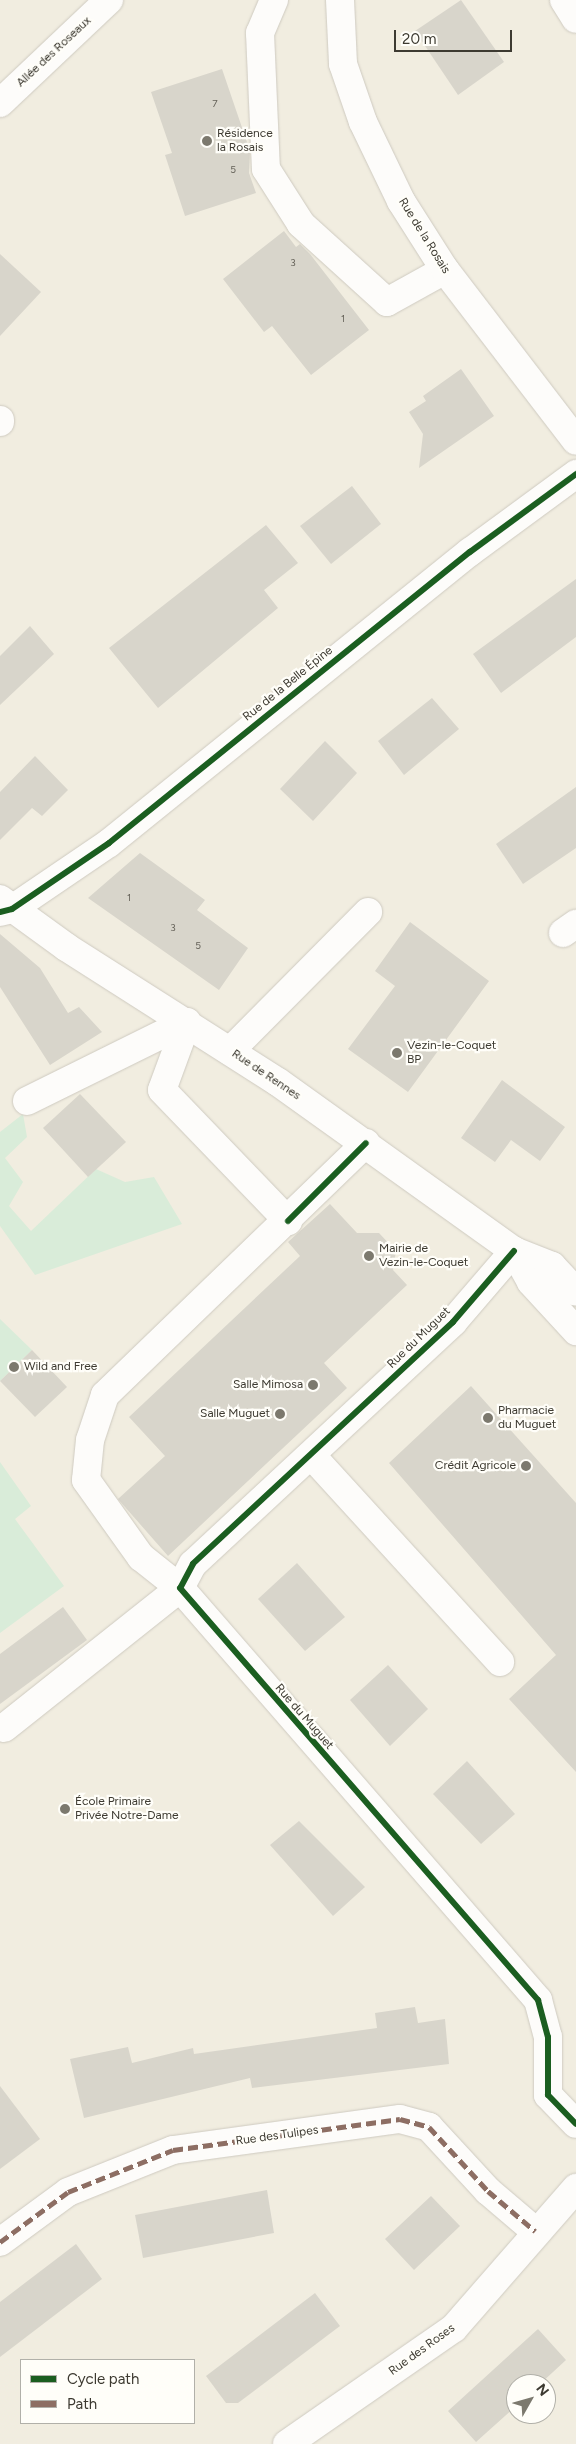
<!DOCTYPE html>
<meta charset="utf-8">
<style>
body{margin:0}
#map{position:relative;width:576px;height:2444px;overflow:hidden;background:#f1ede0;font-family:Figtree,sans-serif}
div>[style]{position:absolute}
.green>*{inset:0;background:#d9ecd9}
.building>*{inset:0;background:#d8d5cb}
.roads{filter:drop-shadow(0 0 1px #cecac0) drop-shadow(0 0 1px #cecac0)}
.minor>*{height:28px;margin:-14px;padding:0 14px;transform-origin:14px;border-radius:14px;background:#fdfcfa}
.major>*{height:28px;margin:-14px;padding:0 14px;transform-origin:14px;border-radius:14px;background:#fdfcfa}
.quiet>*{height:5px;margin-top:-2.5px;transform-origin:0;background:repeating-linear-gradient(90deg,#8d6e63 0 10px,transparent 0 15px)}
.cycleway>*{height:6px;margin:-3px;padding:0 3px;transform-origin:3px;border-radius:3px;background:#1b5e20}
.dots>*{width:14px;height:14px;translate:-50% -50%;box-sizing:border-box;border:2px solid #fffef9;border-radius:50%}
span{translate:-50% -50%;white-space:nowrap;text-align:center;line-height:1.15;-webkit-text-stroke:4.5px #fffef9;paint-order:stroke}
.number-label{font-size:10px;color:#656259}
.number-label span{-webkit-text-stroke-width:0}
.street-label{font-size:12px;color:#3d3a31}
.poi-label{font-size:12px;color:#3d3a31}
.left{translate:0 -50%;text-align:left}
.right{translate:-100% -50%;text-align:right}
.legend{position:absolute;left:20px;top:2359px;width:175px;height:65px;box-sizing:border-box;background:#fffef9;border:1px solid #b1b0a9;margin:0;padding:6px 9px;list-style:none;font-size:15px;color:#3d3a31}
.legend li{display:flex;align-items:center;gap:10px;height:25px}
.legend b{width:25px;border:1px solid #b1b0a9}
.north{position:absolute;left:506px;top:2374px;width:50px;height:50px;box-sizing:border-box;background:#fffef9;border:1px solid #b1b0a9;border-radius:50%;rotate:52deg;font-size:14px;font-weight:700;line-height:20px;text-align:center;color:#3d3a31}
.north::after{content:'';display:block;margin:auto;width:18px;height:22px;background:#7c796e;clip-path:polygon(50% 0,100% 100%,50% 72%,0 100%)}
.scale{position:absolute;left:394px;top:30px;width:118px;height:22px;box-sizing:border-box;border:2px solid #3d3a31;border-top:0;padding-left:6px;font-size:15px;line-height:18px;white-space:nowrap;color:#3d3a31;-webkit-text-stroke:4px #fffef9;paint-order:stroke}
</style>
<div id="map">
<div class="green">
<div style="clip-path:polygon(23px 1114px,27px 1137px,5px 1158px,23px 1182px,9px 1206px,31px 1231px,96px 1169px,125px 1182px,154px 1177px,182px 1224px,35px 1275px,0 1226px,0 1132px)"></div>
<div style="clip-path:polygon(0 1319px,32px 1350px,0 1381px)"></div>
<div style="clip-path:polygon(0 1462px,31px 1506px,15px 1519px,64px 1586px,0 1633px)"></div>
</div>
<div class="building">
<div style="clip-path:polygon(461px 0,504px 62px,458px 95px,415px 31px)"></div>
<div style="clip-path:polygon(222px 69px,250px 151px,249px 173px,256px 193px,185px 216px,165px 155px,172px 153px,151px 92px)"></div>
<div style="clip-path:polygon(284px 231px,296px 247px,300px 244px,310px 254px,369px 330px,311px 375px,272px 326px,264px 332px,223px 279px)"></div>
<div style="clip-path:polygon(0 254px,41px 292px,0 336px)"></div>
<div style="clip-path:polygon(461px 369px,494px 416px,419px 468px,423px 434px,409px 412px,426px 401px,423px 396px)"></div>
<div style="clip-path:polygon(352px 486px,381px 524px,331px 564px,300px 526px)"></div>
<div style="clip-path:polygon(266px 525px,298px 563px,264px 590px,278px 608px,158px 708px,109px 648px)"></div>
<div style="clip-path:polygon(576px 579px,576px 637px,501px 693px,473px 654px)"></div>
<div style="clip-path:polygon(30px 626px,54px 654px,0 705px,0 656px)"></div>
<div style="clip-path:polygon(432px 698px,459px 729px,404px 775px,378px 741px)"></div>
<div style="clip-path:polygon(325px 741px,357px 773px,313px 821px,280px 789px)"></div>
<div style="clip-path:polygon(35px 756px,68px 790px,42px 816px,32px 808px,0 840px,0 792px)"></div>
<div style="clip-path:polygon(576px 787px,576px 848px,523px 884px,496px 844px)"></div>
<div style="clip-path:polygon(140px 853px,205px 900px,197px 910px,248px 948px,219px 990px,88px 898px)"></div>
<div style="clip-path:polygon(410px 922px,489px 981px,408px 1092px,348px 1049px,395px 986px,375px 971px)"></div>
<div style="clip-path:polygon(0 934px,40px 968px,68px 1013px,79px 1007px,102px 1032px,50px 1065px,0 987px)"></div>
<div style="clip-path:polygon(502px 1080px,565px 1127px,540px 1161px,511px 1140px,495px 1162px,461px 1138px)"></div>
<div style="clip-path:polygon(80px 1094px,126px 1142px,88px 1177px,43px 1128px)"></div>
<div style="clip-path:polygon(330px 1204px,357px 1233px,379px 1233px,396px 1251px,393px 1270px,407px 1285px,324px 1363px,347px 1388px,168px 1556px,118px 1499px,165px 1456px,129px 1417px,300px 1256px,288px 1242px)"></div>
<div style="clip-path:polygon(32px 1350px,67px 1387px,35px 1417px,0 1381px)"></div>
<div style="clip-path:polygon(471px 1386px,576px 1503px,576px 1772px,509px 1699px,556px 1655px,389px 1463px)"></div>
<div style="clip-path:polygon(297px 1563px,345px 1617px,305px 1651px,258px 1599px)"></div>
<div style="clip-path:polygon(63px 1607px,87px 1640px,0 1704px,0 1654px)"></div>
<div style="clip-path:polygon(388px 1665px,428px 1709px,390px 1746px,350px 1700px)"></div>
<div style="clip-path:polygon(467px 1761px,515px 1814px,481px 1844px,433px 1794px)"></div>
<div style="clip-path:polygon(299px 1821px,365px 1887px,333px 1916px,270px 1845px)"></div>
<div style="clip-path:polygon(415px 2007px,418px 2023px,445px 2019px,449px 2064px,252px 2088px,250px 2078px,84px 2118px,70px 2059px,128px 2047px,132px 2063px,193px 2048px,194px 2054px,377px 2028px,375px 2013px)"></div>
<div style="clip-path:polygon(0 2086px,40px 2139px,0 2169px)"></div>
<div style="clip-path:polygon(267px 2190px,274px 2233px,143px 2258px,135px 2215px)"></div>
<div style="clip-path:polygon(431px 2196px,460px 2226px,414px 2270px,385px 2239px)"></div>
<div style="clip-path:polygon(76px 2244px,102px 2279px,0 2357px,0 2302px)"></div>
<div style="clip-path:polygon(315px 2293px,340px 2326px,238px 2403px,226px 2403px,206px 2376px)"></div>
<div style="clip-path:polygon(538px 2329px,566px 2360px,540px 2384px,516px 2384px,516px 2406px,476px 2442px,448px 2411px)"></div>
</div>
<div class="roads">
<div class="minor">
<div style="left:274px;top:0;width:36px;rotate:113deg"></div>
<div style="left:260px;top:33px;width:136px;rotate:87.5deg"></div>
<div style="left:266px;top:169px;width:65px;rotate:57.5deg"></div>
<div style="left:301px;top:224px;width:116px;rotate:42.2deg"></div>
<div style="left:387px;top:302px;width:66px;rotate:-28.9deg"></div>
<div style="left:340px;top:0;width:64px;rotate:87.3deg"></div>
<div style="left:343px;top:64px;width:61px;rotate:71deg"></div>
<div style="left:363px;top:122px;width:88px;rotate:64.3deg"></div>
<div style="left:401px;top:201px;width:82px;rotate:57.5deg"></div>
<div style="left:445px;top:270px;width:215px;rotate:52.5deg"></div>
<div style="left:564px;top:0;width:22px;rotate:58deg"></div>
<div style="left:0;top:103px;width:150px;rotate:-43.4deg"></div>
<div style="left:0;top:420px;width:2px;rotate:90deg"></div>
<div style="left:0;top:912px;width:12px;rotate:-14deg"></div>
<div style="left:12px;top:909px;width:117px;rotate:-34.2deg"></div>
<div style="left:109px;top:843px;width:464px;rotate:-38.9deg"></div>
<div style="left:470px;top:552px;width:132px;rotate:-36.3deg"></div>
<div style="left:563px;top:933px;width:16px;rotate:-35deg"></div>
<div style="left:187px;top:1022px;width:72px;rotate:110.2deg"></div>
<div style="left:162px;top:1090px;width:182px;rotate:46.1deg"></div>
<div style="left:230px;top:1051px;width:196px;rotate:-45.2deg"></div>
<div style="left:27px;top:1101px;width:178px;rotate:-26.3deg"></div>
<div style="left:366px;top:1143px;width:363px;rotate:136deg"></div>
<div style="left:105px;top:1395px;width:47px;rotate:108.4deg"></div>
<div style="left:90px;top:1440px;width:40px;rotate:95.7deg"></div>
<div style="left:86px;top:1480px;width:95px;rotate:54.5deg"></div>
<div style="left:141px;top:1557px;width:50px;rotate:38.5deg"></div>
<div style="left:180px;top:1588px;width:546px;rotate:49.01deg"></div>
<div style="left:538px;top:2000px;width:38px;rotate:75deg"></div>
<div style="left:548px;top:2037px;width:58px;rotate:90deg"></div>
<div style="left:548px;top:2095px;width:40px;rotate:46deg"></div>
<div style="left:312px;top:1456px;width:279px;rotate:47.6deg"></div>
<div style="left:4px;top:1728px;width:225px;rotate:-38.5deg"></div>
<div style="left:180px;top:1588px;width:27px;rotate:-62deg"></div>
<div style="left:193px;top:1564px;width:355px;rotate:-42.9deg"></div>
<div style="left:453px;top:1322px;width:94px;rotate:-49.3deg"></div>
<div style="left:0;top:2242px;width:84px;rotate:-36.3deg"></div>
<div style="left:68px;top:2192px;width:113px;rotate:-21.8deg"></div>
<div style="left:173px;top:2150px;width:229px;rotate:-7.8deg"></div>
<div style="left:400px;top:2119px;width:30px;rotate:15deg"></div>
<div style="left:429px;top:2127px;width:87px;rotate:47.3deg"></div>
<div style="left:488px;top:2191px;width:62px;rotate:40.4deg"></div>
<div style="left:287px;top:2444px;width:203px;rotate:-34.8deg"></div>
<div style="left:454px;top:2328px;width:186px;rotate:-48.9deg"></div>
</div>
<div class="major">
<div style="left:0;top:899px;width:82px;rotate:36deg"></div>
<div style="left:66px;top:947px;width:251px;rotate:32.5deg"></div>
<div style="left:278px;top:1082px;width:290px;rotate:35.6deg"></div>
<div style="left:514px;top:1251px;width:41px;rotate:21.5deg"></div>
<div style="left:552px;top:1266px;width:35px;rotate:47deg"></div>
<div style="left:514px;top:1251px;width:35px;rotate:61deg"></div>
<div style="left:531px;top:1282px;width:67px;rotate:47.4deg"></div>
</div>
</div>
<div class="quiet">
<div style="left:0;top:2242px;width:84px;rotate:-36.3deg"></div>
<div style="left:68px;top:2192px;width:113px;rotate:-21.8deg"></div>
<div style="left:173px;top:2150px;width:229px;rotate:-7.8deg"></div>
<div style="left:400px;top:2119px;width:30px;rotate:15deg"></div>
<div style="left:429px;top:2127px;width:87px;rotate:47.3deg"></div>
<div style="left:488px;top:2191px;width:62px;rotate:40.4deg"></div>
</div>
<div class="cycleway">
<div style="left:0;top:912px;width:12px;rotate:-14deg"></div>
<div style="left:12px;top:909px;width:117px;rotate:-34.2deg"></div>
<div style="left:109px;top:843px;width:464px;rotate:-38.9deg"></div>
<div style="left:470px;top:552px;width:132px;rotate:-36.3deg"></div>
<div style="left:288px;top:1221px;width:110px;rotate:-45deg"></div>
<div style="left:514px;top:1251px;width:94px;rotate:130.7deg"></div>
<div style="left:453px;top:1322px;width:355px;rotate:137.1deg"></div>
<div style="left:193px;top:1564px;width:27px;rotate:118deg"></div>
<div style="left:180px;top:1588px;width:546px;rotate:49.01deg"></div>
<div style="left:538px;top:2000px;width:38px;rotate:75deg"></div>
<div style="left:548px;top:2037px;width:58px;rotate:90deg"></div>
<div style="left:548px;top:2095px;width:40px;rotate:46deg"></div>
</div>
<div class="dots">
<div style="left:207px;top:141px;background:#7c796e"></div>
<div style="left:397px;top:1053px;background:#7c796e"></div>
<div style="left:369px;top:1256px;background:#7c796e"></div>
<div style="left:14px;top:1367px;background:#7c796e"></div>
<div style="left:313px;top:1385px;background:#7c796e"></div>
<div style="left:280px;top:1414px;background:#7c796e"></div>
<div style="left:488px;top:1418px;background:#7c796e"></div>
<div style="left:526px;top:1466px;background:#7c796e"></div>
<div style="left:65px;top:1809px;background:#7c796e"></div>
</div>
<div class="number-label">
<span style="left:215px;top:104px">7</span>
<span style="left:233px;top:170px">5</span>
<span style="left:293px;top:263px">3</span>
<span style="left:343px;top:319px">1</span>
<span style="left:129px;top:898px">1</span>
<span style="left:173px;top:928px">3</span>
<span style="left:198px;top:946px">5</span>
</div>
<div class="street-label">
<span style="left:54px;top:52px;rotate:-43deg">Allée des Roseaux</span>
<span style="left:424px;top:236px;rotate:58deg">Rue de la Rosais</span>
<span style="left:288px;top:684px;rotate:-39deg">Rue de la Belle Épine</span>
<span style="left:266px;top:1075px;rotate:34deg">Rue de Rennes</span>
<span style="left:419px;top:1338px;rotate:-44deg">Rue du Muguet</span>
<span style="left:304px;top:1717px;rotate:49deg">Rue du Muguet</span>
<span style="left:277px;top:2136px;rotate:-8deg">Rue des Tulipes</span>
<span style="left:422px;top:2350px;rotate:-36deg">Rue des Roses</span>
</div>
<div class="poi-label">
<span class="left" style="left:217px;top:141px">Résidence<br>la Rosais</span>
<span class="left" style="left:407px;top:1053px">Vezin-le-Coquet<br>BP</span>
<span class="left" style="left:379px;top:1256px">Mairie de<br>Vezin-le-Coquet</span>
<span class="left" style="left:24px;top:1367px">Wild and Free</span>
<span class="right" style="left:303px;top:1385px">Salle Mimosa</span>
<span class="left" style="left:498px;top:1418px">Pharmacie<br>du Muguet</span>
<span class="right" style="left:270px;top:1414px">Salle Muguet</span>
<span class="right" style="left:516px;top:1466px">Crédit Agricole</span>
<span class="left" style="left:75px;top:1809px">École Primaire<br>Privée Notre-Dame</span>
</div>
<ul class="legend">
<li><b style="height:6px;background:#1b5e20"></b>Cycle path</li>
<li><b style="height:6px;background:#8d6e63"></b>Path</li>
</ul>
<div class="north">N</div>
<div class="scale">20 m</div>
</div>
